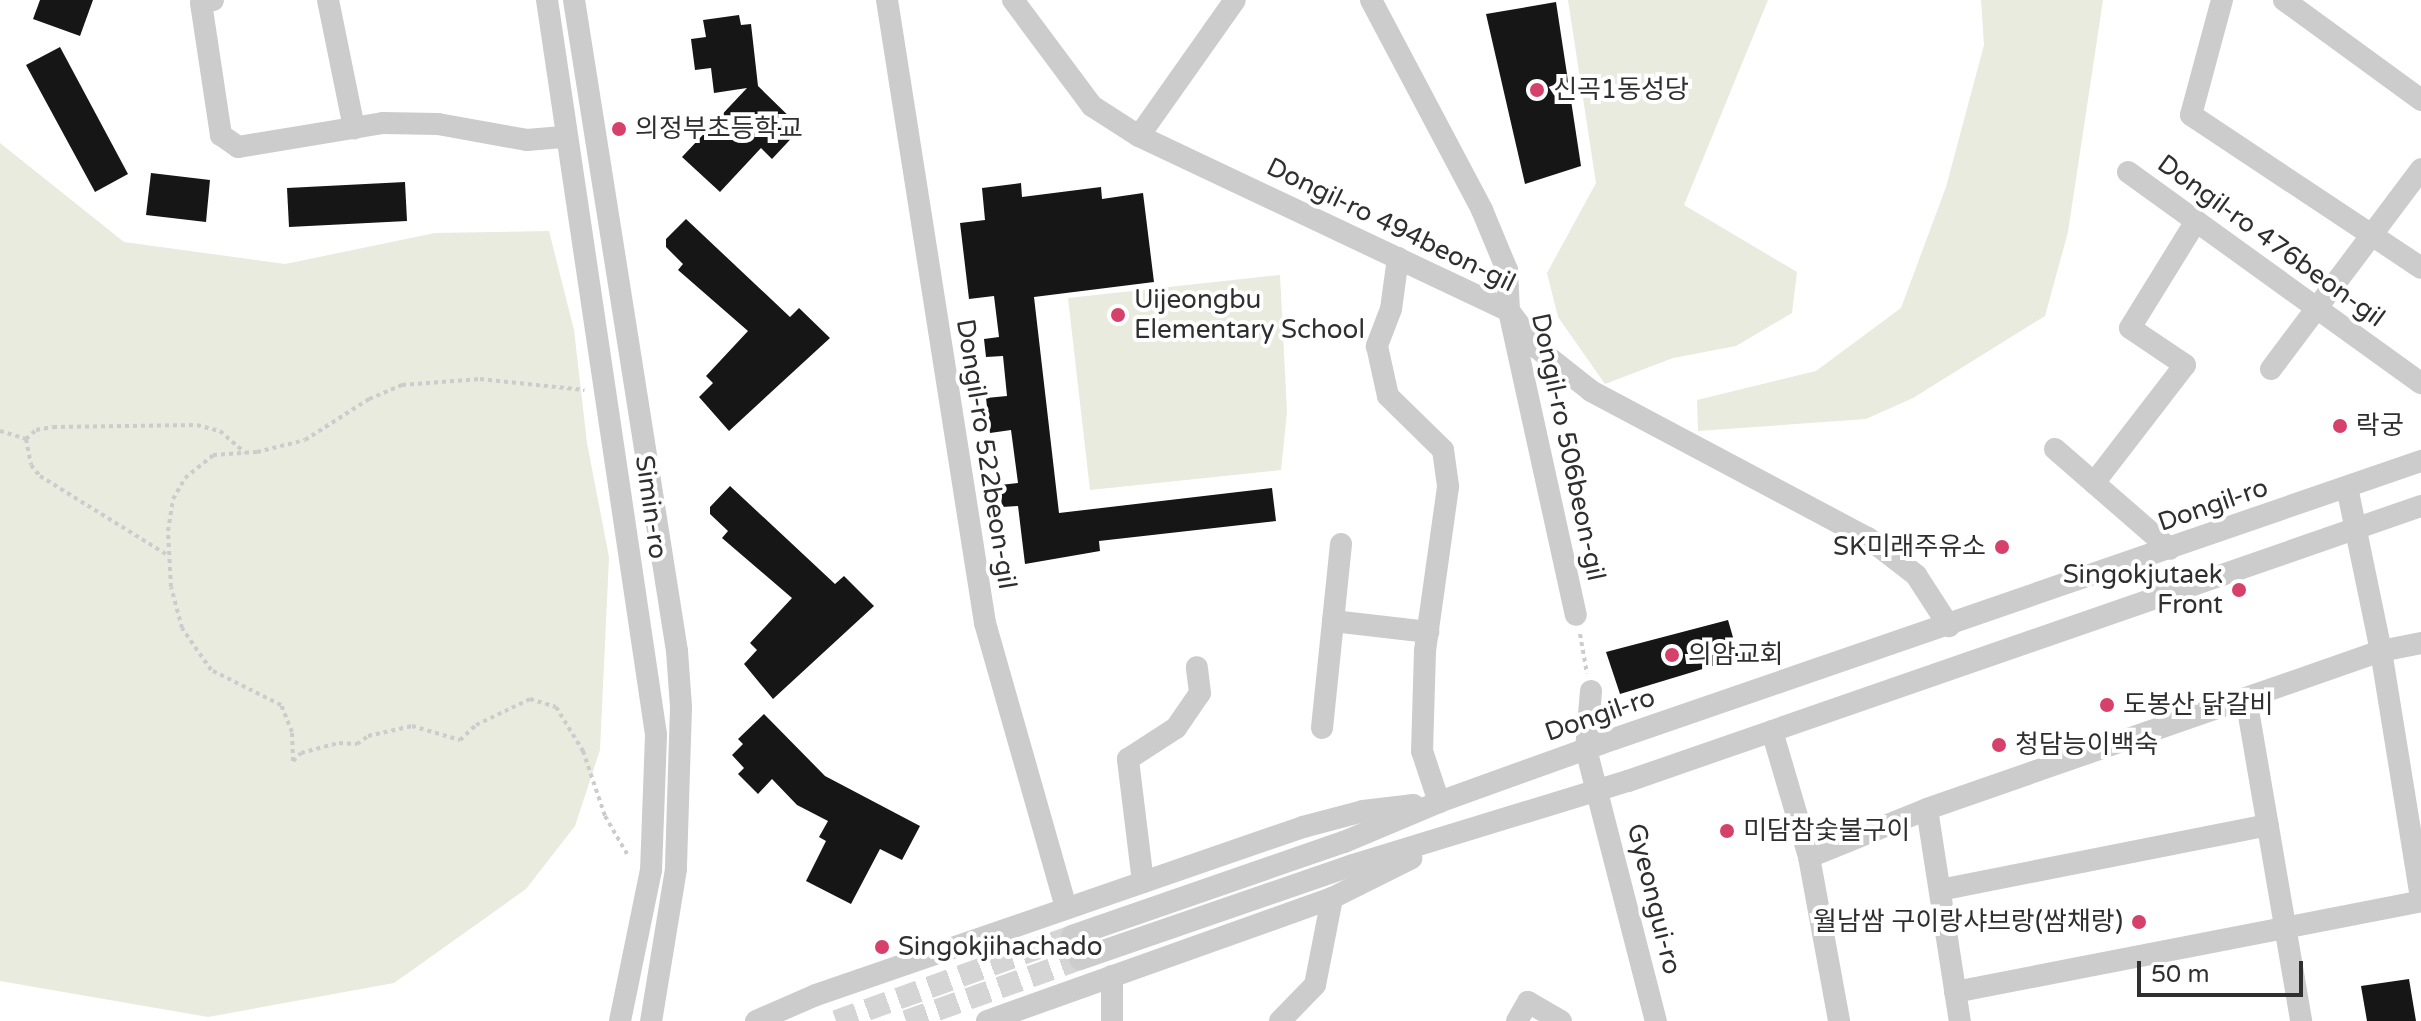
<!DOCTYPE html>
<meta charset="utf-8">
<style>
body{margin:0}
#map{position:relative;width:2421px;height:1021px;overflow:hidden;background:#fff;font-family:"Varela Round","Noto Sans KR",sans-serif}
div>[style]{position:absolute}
.green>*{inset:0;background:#e8ebde}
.building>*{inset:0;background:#161616}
.minor-tunnel>*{height:22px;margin-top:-11px;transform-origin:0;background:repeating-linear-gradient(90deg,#d5d5d5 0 22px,transparent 0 33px)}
.path>*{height:4px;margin-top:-2px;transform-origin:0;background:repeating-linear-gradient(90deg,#ccc 0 4px,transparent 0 8px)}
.minor>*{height:22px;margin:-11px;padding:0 11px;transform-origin:11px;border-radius:11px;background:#ccc}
.dots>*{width:22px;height:22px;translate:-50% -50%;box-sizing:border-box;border:4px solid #fff;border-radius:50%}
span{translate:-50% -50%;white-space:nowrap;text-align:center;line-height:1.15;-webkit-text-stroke:8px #fff;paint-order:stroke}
.poi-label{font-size:26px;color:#2f2f2f}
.left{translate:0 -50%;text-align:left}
.right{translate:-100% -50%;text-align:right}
.street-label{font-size:26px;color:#2f2f2f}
.scale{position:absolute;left:2137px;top:961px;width:166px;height:36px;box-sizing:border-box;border:4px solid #2f2f2f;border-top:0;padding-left:10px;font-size:24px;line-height:28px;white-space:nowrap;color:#2f2f2f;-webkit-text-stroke:6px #fff;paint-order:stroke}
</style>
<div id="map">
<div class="green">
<div style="clip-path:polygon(1568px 0,1768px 0,1684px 205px,1797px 272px,1792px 313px,1736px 346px,1673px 358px,1605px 384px,1558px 317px,1547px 273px,1596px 183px)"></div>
<div style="clip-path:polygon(1981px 0,2103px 0,2068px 232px,2045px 316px,1913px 398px,1866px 419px,1698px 431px,1697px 400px,1816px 371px,1901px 308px,1946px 187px,1984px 45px)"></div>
<div style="clip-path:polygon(0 143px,124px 242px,285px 264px,435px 233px,549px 231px,574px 330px,587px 443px,609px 557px,600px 750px,575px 826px,526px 889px,394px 983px,208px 1017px,0 981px)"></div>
<div style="clip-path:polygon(1280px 275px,1287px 412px,1281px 470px,1090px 490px,1068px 298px)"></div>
</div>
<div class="building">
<div style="clip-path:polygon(40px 0,93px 0,80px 36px,33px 19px)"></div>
<div style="clip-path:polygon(1556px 2px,1581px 166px,1525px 184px,1486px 14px)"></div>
<div style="clip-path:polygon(739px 15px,741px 25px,751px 24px,758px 86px,801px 128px,772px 159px,761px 148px,720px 192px,682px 157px,747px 88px,714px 93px,711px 68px,695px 70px,691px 39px,706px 37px,703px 20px)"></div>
<div style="clip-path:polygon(60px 47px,128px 174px,95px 192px,26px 65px)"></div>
<div style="clip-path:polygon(151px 173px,210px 180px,206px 222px,146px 215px)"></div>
<div style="clip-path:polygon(405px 182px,407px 221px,289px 227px,287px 188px)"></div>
<div style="clip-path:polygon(1021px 183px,1022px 197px,1101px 187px,1102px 199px,1143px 193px,1154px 282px,1034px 297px,1059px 513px,1272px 488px,1276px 521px,1099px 541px,1100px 551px,1025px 564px,1018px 506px,1002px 507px,1000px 485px,1018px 483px,1011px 430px,990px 433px,986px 398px,1007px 396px,1003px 356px,986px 357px,984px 339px,999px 337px,994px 296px,969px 299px,960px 223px,985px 220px,982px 188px)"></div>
<div style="clip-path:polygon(686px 219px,790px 317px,799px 308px,830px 338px,729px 431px,699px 397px,713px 383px,706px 376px,748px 331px,678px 270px,683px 264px,666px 247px,666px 239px)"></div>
<div style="clip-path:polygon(730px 486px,835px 584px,844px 576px,874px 606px,773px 699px,744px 664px,757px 650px,750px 643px,792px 598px,722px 538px,728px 531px,710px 514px,710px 507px)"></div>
<div style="clip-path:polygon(1728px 620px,1739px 658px,1620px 694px,1606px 652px)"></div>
<div style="clip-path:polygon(764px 714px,825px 776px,920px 826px,902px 860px,880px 849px,851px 904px,806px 881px,826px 841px,819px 837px,828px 821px,797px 805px,772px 779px,758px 794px,738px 774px,744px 768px,732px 755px,743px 744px,738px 739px)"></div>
<div style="clip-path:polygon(2409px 979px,2416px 1021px,2367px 1021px,2361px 986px)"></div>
</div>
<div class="minor-tunnel">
<div style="left:836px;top:1021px;width:251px;rotate:-19.8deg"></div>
<div style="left:906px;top:1021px;width:185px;rotate:-19.6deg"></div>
</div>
<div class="path">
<div style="left:0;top:431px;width:27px;rotate:17deg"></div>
<div style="left:26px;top:439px;width:13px;rotate:-42deg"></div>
<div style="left:36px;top:430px;width:17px;rotate:-10deg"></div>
<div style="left:53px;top:427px;width:144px;rotate:-0.8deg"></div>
<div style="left:197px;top:425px;width:24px;rotate:15deg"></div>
<div style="left:220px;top:431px;width:33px;rotate:41deg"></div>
<div style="left:26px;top:439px;width:26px;rotate:79deg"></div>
<div style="left:31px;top:465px;width:14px;rotate:51deg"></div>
<div style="left:40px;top:476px;width:152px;rotate:31.8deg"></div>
<div style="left:1580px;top:634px;width:40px;rotate:80deg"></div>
<div style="left:293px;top:761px;width:29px;rotate:-92deg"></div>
<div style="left:292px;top:732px;width:29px;rotate:-112deg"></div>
<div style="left:281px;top:705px;width:78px;rotate:-153.4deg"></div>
<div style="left:211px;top:670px;width:51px;rotate:-124.6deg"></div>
<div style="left:182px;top:628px;width:42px;rotate:-105deg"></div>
<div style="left:171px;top:587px;width:56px;rotate:-93.1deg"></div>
<div style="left:168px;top:531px;width:32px;rotate:-81deg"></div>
<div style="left:173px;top:499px;width:24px;rotate:-60deg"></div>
<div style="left:185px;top:478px;width:36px;rotate:-39deg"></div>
<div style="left:213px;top:455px;width:44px;rotate:-3.9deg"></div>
<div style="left:257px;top:452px;width:49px;rotate:-14deg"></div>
<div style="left:305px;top:440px;width:76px;rotate:-32.6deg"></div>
<div style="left:369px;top:399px;width:36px;rotate:-23deg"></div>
<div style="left:402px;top:385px;width:78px;rotate:-4.4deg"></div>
<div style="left:480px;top:379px;width:105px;rotate:6deg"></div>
<div style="left:293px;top:761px;width:11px;rotate:-45deg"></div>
<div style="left:301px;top:753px;width:39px;rotate:-15deg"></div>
<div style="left:339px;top:743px;width:18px;rotate:3deg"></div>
<div style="left:357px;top:744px;width:14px;rotate:-36deg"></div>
<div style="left:368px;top:736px;width:45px;rotate:-12.8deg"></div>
<div style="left:412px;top:726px;width:50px;rotate:16.3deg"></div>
<div style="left:460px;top:740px;width:22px;rotate:-43deg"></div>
<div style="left:476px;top:725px;width:60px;rotate:-25.7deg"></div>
<div style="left:530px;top:699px;width:27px;rotate:17deg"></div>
<div style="left:556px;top:707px;width:52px;rotate:58.5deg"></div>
<div style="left:583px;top:751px;width:69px;rotate:71.3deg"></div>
<div style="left:605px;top:816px;width:44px;rotate:59.9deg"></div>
</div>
<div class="minor">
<div style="left:213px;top:0;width:12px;rotate:166deg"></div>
<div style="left:201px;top:3px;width:134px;rotate:81.4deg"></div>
<div style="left:221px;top:135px;width:21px;rotate:35deg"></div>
<div style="left:238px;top:147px;width:147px;rotate:-9.4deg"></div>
<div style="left:383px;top:123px;width:55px;rotate:1deg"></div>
<div style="left:438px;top:124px;width:90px;rotate:10.2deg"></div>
<div style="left:527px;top:140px;width:38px;rotate:-5deg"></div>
<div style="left:328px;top:0;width:131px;rotate:78.5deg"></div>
<div style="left:547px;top:0;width:743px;rotate:81.56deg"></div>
<div style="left:656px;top:735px;width:135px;rotate:92.1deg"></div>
<div style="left:651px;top:870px;width:154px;rotate:101.6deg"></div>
<div style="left:574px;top:0;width:659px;rotate:81.01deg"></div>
<div style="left:677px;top:651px;width:56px;rotate:85.9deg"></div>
<div style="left:681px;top:707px;width:162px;rotate:91.8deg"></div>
<div style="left:676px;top:869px;width:154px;rotate:99.3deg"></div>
<div style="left:887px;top:0;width:631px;rotate:81.06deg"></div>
<div style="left:985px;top:623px;width:296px;rotate:74.1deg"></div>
<div style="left:1013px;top:0;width:132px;rotate:53.3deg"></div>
<div style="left:1092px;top:106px;width:56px;rotate:32.6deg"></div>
<div style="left:1139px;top:136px;width:409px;rotate:25.3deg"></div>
<div style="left:1509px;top:311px;width:46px;rotate:52.9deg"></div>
<div style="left:1537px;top:348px;width:69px;rotate:38.5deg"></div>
<div style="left:1591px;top:391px;width:314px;rotate:28deg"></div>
<div style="left:1868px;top:538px;width:61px;rotate:37.6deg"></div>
<div style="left:1916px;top:575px;width:61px;rotate:57.1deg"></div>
<div style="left:1371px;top:0;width:238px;rotate:62.1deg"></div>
<div style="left:1482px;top:210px;width:65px;rotate:67.4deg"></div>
<div style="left:1507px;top:270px;width:41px;rotate:87.2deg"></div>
<div style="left:1509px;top:311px;width:311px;rotate:77.6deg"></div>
<div style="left:2222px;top:0;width:119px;rotate:105.1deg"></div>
<div style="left:2191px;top:115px;width:276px;rotate:33.6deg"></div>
<div style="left:2284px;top:0;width:170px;rotate:36.1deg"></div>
<div style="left:1139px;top:136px;width:166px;rotate:-54.8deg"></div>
<div style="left:2128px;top:172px;width:361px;rotate:35.8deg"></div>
<div style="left:1398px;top:258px;width:51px;rotate:97.8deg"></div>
<div style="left:1391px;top:309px;width:40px;rotate:111deg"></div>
<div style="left:1377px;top:346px;width:51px;rotate:77.6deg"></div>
<div style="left:1388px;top:396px;width:77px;rotate:44.5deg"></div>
<div style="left:1443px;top:450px;width:37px;rotate:82deg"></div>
<div style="left:1448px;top:487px;width:166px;rotate:98deg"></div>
<div style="left:1425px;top:651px;width:100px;rotate:91.7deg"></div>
<div style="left:1422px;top:751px;width:54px;rotate:71.6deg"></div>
<div style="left:2271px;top:369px;width:250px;rotate:-53.1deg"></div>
<div style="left:2055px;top:449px;width:152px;rotate:41deg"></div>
<div style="left:2094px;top:483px;width:149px;rotate:-52.4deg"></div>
<div style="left:2185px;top:365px;width:66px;rotate:-146.1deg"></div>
<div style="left:2130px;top:328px;width:126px;rotate:-58.3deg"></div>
<div style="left:2347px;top:487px;width:167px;rotate:78.3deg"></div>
<div style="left:2381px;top:651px;width:250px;rotate:80.8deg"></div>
<div style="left:1333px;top:621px;width:96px;rotate:6.6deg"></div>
<div style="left:1591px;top:691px;width:58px;rotate:94.9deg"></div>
<div style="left:1586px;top:749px;width:281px;rotate:75.6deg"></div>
<div style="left:2246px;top:698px;width:328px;rotate:80.3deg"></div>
<div style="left:1322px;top:728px;width:185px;rotate:-84.1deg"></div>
<div style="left:1772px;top:731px;width:131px;rotate:73.6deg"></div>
<div style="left:1809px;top:857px;width:167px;rotate:79.6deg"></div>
<div style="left:1927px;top:809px;width:215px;rotate:81.2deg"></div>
<div style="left:1809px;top:857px;width:127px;rotate:-22.1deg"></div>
<div style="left:1927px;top:809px;width:338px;rotate:-19.2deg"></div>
<div style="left:2246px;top:698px;width:143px;rotate:-19.2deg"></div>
<div style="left:2381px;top:651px;width:41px;rotate:-11.3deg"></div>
<div style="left:1143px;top:882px;width:124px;rotate:-97deg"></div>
<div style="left:1128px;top:759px;width:57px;rotate:-32.9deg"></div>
<div style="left:1176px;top:728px;width:42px;rotate:-55.6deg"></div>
<div style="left:1200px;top:693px;width:26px;rotate:-97deg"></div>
<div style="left:1940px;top:890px;width:334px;rotate:-11.2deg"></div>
<div style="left:1072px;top:936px;width:288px;rotate:-19.1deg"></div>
<div style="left:1344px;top:842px;width:103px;rotate:-22.8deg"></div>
<div style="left:1439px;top:802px;width:186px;rotate:-19.8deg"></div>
<div style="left:1614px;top:739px;width:854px;rotate:-19.01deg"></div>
<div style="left:1080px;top:959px;width:289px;rotate:-19deg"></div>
<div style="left:1353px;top:865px;width:288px;rotate:-17deg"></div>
<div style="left:1628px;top:781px;width:839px;rotate:-19.13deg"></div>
<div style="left:1955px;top:992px;width:475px;rotate:-11deg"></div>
<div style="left:756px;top:1021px;width:65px;rotate:-23.4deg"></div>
<div style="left:816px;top:995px;width:515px;rotate:-19.03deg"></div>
<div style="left:1303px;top:827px;width:62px;rotate:-14.9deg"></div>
<div style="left:1363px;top:811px;width:51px;rotate:-6.7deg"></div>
<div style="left:987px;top:1021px;width:366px;rotate:-19.6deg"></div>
<div style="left:1332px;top:898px;width:89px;rotate:-26.6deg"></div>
<div style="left:1112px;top:1021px;width:45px;rotate:-90deg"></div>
<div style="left:1280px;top:1021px;width:50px;rotate:-45.8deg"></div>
<div style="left:1315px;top:985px;width:89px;rotate:-78.9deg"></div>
<div style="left:1517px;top:1021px;width:22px;rotate:-60deg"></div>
<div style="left:1528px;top:1002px;width:38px;rotate:30deg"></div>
</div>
<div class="dots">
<div style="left:1537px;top:90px;background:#d6416b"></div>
<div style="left:619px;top:129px;background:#d6416b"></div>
<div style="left:1118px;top:315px;background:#d6416b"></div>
<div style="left:2340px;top:426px;background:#d6416b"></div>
<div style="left:2002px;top:547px;background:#d6416b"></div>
<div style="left:2239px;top:590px;background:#d6416b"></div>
<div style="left:1672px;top:655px;background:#d6416b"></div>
<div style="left:2107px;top:705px;background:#d6416b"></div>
<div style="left:1999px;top:745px;background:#d6416b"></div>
<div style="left:1727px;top:831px;background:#d6416b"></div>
<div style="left:2139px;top:922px;background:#d6416b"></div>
<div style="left:882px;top:947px;background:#d6416b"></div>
</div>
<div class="poi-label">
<span class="left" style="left:1553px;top:90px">신곡1동성당</span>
<span class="left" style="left:635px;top:129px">의정부초등학교</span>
<span class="left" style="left:1134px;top:315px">Uijeongbu<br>Elementary School</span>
<span class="left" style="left:2356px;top:426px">락궁</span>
<span class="right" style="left:1986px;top:547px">SK미래주유소</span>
<span class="right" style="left:2223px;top:590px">Singokjutaek<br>Front</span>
<span class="left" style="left:1688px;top:655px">의암교회</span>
<span class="left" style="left:2123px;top:705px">도봉산 닭갈비</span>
<span class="left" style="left:2015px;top:745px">청담능이백숙</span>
<span class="left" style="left:1743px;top:831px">미담참숯불구이</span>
<span class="right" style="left:2123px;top:922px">월남쌈 구이랑샤브랑(쌈채랑)</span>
<span class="left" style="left:898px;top:947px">Singokjihachado</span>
</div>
<div class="street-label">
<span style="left:1391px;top:225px;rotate:26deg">Dongil-ro 494beon-gil</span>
<span style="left:2271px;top:241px;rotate:36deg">Dongil-ro 476beon-gil</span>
<span style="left:1568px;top:447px;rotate:78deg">Dongil-ro 506beon-gil</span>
<span style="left:986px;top:454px;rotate:81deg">Dongil-ro 522beon-gil</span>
<span style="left:2213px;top:505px;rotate:-19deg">Dongil-ro</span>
<span style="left:651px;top:507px;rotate:82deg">Simin-ro</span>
<span style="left:1600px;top:715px;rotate:-19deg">Dongil-ro</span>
<span style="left:1654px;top:899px;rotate:76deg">Gyeongui-ro</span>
</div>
<div class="scale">50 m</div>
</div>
